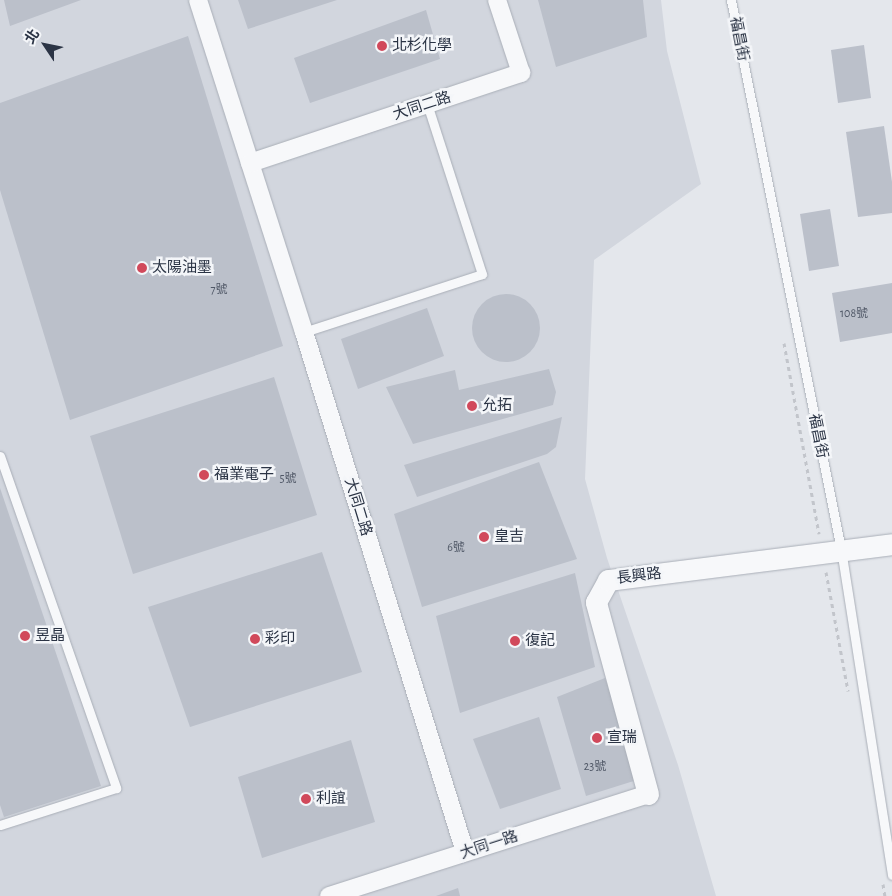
<!DOCTYPE html>
<meta charset="utf-8">
<style>
body{margin:0}
#map{position:relative;width:892px;height:896px;overflow:hidden;background:#e4e7ec;font-family:"Alegreya Sans","Noto Sans TC",sans-serif}
div>[style]{position:absolute}
.built>*{inset:0;background:#d2d6de}
.building>*{inset:0;background:#bbc0ca}
.round{border-radius:50%}
.path>*{height:3px;margin-top:-1.5px;transform-origin:0;background:repeating-linear-gradient(90deg,#c2c5cb 0 4px,transparent 0 8px)}
.roads{filter:drop-shadow(0 0 1px #a9aeb7) drop-shadow(0 0 1px #a9aeb7)}
.service>*{height:9px;margin:-4.5px;padding:0 4.5px;transform-origin:4.5px;border-radius:4.5px;background:#f7f8fa}
.minor>*{height:18px;margin:-9px;padding:0 9px;transform-origin:9px;border-radius:9px;background:#f7f8fa}
.tertiary>*{height:21px;margin:-10.5px;padding:0 10.5px;transform-origin:10.5px;border-radius:10.5px;background:#f7f8fa}
.dots>*{width:14px;height:14px;translate:-50% -50%;box-sizing:border-box;border:2px solid #f4f6f9;border-radius:50%}
span{translate:-50% -50%;white-space:nowrap;text-align:center;line-height:1.15;-webkit-text-stroke:5px #f4f6f9;paint-order:stroke}
.number-label{font-size:12px;color:#4f5766}
.number-label span{-webkit-text-stroke-width:0}
.street-label{font-size:15px;color:#2b3445}
.poi-label{font-size:15px;color:#2b3445}
.left{translate:0 -50%;text-align:left}
.north{position:absolute;left:20px;top:20px;width:50px;height:50px;-webkit-text-stroke:4px #f4f6f9;paint-order:stroke;rotate:304deg;font-size:14px;font-weight:700;line-height:20px;text-align:center;color:#2b3445}
.north::after{content:'';display:block;margin:auto;width:18px;height:22px;background:#2b3445;clip-path:polygon(50% 0,100% 100%,50% 72%,0 100%)}
</style>
<div id="map">
<div class="built">
<div style="clip-path:polygon(0 0,661px 0,667px 51px,701px 184px,594px 260px,585px 479px,607px 558px,678px 765px,716px 896px,0 896px)"></div>
</div>
<div class="building">
<div style="clip-path:polygon(4px 0,81px 0,10px 26px)"></div>
<div style="clip-path:polygon(238px 0,337px 0,248px 29px)"></div>
<div style="clip-path:polygon(538px 0,643px 0,647px 37px,556px 67px)"></div>
<div style="clip-path:polygon(426px 10px,440px 59px,310px 103px,294px 58px)"></div>
<div style="clip-path:polygon(188px 36px,283px 346px,70px 420px,0 190px,0 103px)"></div>
<div style="clip-path:polygon(864px 45px,871px 98px,838px 103px,831px 50px)"></div>
<div style="clip-path:polygon(884px 126px,892px 182px,892px 213px,858px 217px,846px 132px)"></div>
<div style="clip-path:polygon(830px 209px,839px 266px,809px 271px,800px 214px)"></div>
<div style="clip-path:polygon(892px 283px,892px 333px,840px 342px,832px 293px)"></div>
<div class="round" style="left:472px;top:294px;width:68px;height:68px"></div>
<div style="clip-path:polygon(427px 308px,444px 356px,358px 389px,341px 339px)"></div>
<div style="clip-path:polygon(549px 369px,556px 392px,553px 405px,413px 444px,386px 387px,455px 370px,459px 390px)"></div>
<div style="clip-path:polygon(274px 377px,317px 515px,133px 574px,90px 436px)"></div>
<div style="clip-path:polygon(562px 417px,556px 447px,547px 454px,417px 497px,404px 465px)"></div>
<div style="clip-path:polygon(539px 462px,577px 559px,422px 607px,394px 514px)"></div>
<div style="clip-path:polygon(0 488px,101px 786px,4px 817px,0 805px)"></div>
<div style="clip-path:polygon(322px 552px,362px 672px,190px 727px,148px 607px)"></div>
<div style="clip-path:polygon(575px 573px,595px 667px,460px 713px,436px 616px)"></div>
<div style="clip-path:polygon(605px 678px,640px 779px,586px 796px,557px 697px)"></div>
<div style="clip-path:polygon(539px 717px,561px 789px,500px 809px,473px 739px)"></div>
<div style="clip-path:polygon(351px 740px,375px 822px,262px 858px,238px 777px)"></div>
<div style="clip-path:polygon(458px 888px,460px 896px,436px 896px)"></div>
</div>
<div class="path">
<div style="left:784px;top:343px;width:194px;rotate:79.6deg"></div>
<div style="left:826px;top:572px;width:121px;rotate:79.5deg"></div>
<div style="left:883px;top:884px;width:12px;rotate:81deg"></div>
</div>
<div class="roads">
<div class="service">
<div style="left:731px;top:0;width:560px;rotate:78.67deg"></div>
<div style="left:841px;top:549px;width:330px;rotate:81.1deg"></div>
<div style="left:304px;top:332px;width:187px;rotate:-18deg"></div>
<div style="left:482px;top:274px;width:179px;rotate:-107.9deg"></div>
<div style="left:0;top:456px;width:352px;rotate:70.7deg"></div>
<div style="left:116px;top:788px;width:122px;rotate:162.3deg"></div>
</div>
<div class="minor">
<div style="left:198px;top:0;width:349px;rotate:72.3deg"></div>
<div style="left:304px;top:332px;width:544px;rotate:72.8deg"></div>
<div style="left:250px;top:163px;width:286px;rotate:-18.4deg"></div>
<div style="left:521px;top:73px;width:77px;rotate:-108.2deg"></div>
<div style="left:329px;top:896px;width:335px;rotate:-17.7deg"></div>
</div>
<div class="tertiary">
<div style="left:648px;top:794px;width:199px;rotate:-105.2deg"></div>
<div style="left:596px;top:602px;width:25px;rotate:-61deg"></div>
<div style="left:608px;top:580px;width:286px;rotate:-7.2deg"></div>
</div>
</div>
<div class="dots">
<div style="left:382px;top:46px;background:#d1495b"></div>
<div style="left:142px;top:268px;background:#d1495b"></div>
<div style="left:472px;top:406px;background:#d1495b"></div>
<div style="left:204px;top:475px;background:#d1495b"></div>
<div style="left:484px;top:537px;background:#d1495b"></div>
<div style="left:25px;top:636px;background:#d1495b"></div>
<div style="left:255px;top:639px;background:#d1495b"></div>
<div style="left:515px;top:641px;background:#d1495b"></div>
<div style="left:597px;top:738px;background:#d1495b"></div>
<div style="left:306px;top:799px;background:#d1495b"></div>
</div>
<div class="number-label">
<span style="left:219px;top:290px">7號</span>
<span style="left:854px;top:314px">108號</span>
<span style="left:288px;top:479px">5號</span>
<span style="left:456px;top:548px">6號</span>
<span style="left:595px;top:767px">23號</span>
</div>
<div class="street-label">
<span style="left:739px;top:39px;rotate:79deg">福昌街</span>
<span style="left:422px;top:106px;rotate:-18deg">大同二路</span>
<span style="left:818px;top:436px;rotate:79deg">福昌街</span>
<span style="left:358px;top:507px;rotate:73deg">大同二路</span>
<span style="left:639px;top:576px;rotate:-7deg">長興路</span>
<span style="left:489px;top:845px;rotate:-18deg">大同一路</span>
</div>
<div class="poi-label">
<span class="left" style="left:392px;top:46px">北杉化學</span>
<span class="left" style="left:152px;top:268px">太陽油墨</span>
<span class="left" style="left:482px;top:406px">允拓</span>
<span class="left" style="left:214px;top:475px">福業電子</span>
<span class="left" style="left:494px;top:537px">皇吉</span>
<span class="left" style="left:35px;top:636px">昱晶</span>
<span class="left" style="left:265px;top:639px">彩印</span>
<span class="left" style="left:525px;top:641px">復記</span>
<span class="left" style="left:607px;top:738px">宣瑞</span>
<span class="left" style="left:316px;top:799px">利誼</span>
</div>
<div class="north">北</div>
</div>
